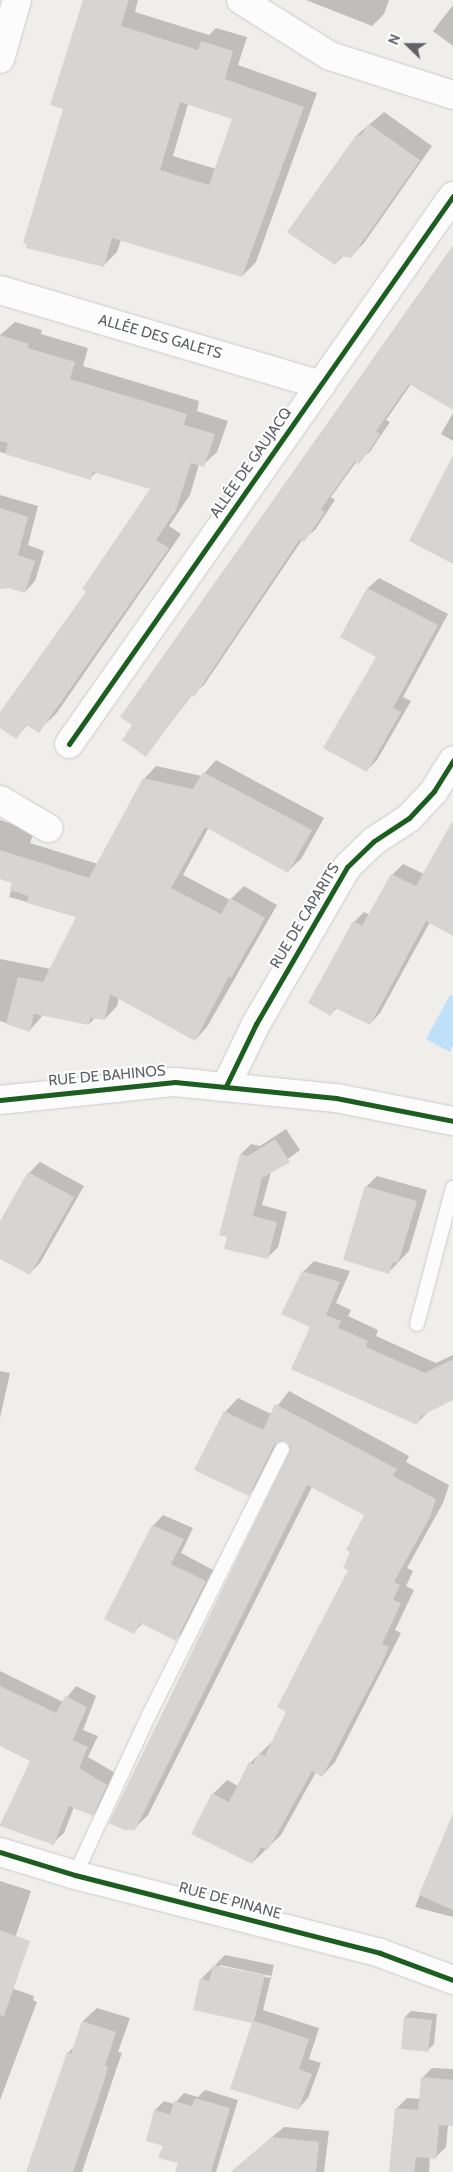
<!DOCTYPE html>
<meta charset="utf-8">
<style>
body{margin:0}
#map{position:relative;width:453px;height:2172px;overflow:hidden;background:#efeeea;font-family:Cabin,sans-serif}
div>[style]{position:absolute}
.water>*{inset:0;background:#bfe0f9}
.shadow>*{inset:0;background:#0003}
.building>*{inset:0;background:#d6d5d3}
.roads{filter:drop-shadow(0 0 1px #cbcccc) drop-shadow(0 0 1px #cbcccc)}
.lane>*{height:14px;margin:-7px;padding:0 7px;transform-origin:7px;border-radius:7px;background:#fdfcfc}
.street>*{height:28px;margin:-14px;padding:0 14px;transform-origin:14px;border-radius:14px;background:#fdfcfc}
.secondary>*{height:28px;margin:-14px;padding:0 14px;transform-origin:14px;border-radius:14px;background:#fdfcfc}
.cycleway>*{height:5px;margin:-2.5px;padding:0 2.5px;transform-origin:2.5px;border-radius:2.5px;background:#1b5e20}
span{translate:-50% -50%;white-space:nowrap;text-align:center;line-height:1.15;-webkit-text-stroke:4px #fff;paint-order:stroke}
.street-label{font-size:15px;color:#5f6368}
.north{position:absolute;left:383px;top:20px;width:50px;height:50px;-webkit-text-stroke:4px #fff;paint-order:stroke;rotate:292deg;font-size:14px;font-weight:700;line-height:20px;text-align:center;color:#5f6368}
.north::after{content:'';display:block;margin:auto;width:18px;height:22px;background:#5f6368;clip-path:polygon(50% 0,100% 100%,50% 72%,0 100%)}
</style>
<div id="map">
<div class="water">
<div style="clip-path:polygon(450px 995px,453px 996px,453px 1045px,450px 1052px,426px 1039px)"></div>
</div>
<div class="shadow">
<div style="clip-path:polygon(evenodd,87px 0,138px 0,135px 12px,209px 35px,216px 28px,247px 37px,238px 65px,317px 93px,256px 262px,242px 276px,121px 240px,117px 252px,103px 266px,27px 247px,64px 108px,87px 0,188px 104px,234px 118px,216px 169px,173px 156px,188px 104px)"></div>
<div style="clip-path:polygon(306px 0,389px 0,384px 14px,372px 26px)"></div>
<div style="clip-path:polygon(453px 5px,453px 46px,433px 31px)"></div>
<div style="clip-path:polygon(384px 112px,432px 146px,364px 243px,351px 256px,343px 256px,335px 264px,358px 134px)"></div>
<div style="clip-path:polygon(453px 247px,453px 409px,411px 384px,386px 420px,390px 422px,379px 438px,370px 452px,357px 461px,331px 497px,335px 500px,315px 530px,302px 540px,204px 685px,192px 695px,146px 755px)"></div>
<div style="clip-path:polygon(15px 322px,42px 330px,41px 334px,88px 348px,83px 366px,199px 401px,197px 411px,228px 421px,217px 452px,203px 465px,199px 464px,190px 495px,169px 526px,181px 534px,56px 714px,42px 727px,29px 724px,16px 737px,0 726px,0 714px,88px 591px,153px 488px,97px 472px,90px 478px,0 452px,0 335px)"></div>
<div style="clip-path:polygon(453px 413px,453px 441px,441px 434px)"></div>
<div style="clip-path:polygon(0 495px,38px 506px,28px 545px,44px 551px,35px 581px,25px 592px,0 584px)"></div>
<div style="clip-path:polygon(379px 578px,448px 614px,403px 697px,411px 701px,377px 760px,366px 771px,378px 657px,341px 637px,368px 588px)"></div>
<div style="clip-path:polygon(216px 760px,324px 818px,301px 859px,288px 871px,209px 827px,183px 875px,230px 900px,244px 886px,277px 905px,207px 1027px,195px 1040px,119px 997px,117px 1006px,105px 1019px,95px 1018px,89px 1024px,43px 1015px,30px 1030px,0 1021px,0 959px,51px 969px,78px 916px,9px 897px,14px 882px,0 878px,0 820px,34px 831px,30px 843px,98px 864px,144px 779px,156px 766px,202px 776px)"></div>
<div style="clip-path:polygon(453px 840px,453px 926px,430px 922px,380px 1013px,370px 1024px,337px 1008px,331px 1014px,354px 922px,364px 912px,370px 915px,392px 875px,403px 864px,424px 874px)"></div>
<div style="clip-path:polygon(286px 1129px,300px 1150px,271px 1172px,262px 1205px,287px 1212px,278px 1247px,267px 1258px,226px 1248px,241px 1154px,251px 1144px,260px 1146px)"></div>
<div style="clip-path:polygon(40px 1162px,84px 1186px,40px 1263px,29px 1274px,0 1257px,0 1224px,29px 1173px)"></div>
<div style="clip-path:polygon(377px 1176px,427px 1190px,409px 1251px,389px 1272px,366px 1187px)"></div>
<div style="clip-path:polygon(314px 1261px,350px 1271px,336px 1303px,351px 1310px,348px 1316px,378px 1330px,376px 1336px,436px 1363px,453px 1355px,453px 1399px,429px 1411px,416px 1424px,311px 1326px,303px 1272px)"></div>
<div style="clip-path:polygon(0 1371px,10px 1373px,0 1418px)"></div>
<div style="clip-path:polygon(289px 1391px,409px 1456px,406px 1462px,449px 1485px,443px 1503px,407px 1568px,413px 1571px,406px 1586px,414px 1590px,395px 1630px,401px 1633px,335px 1762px,322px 1776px,316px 1772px,281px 1835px,252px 1863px,213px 1794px,227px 1780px,238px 1786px,250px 1763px,273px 1741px,350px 1570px,365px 1514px,312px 1487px,148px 1815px,134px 1829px,291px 1453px,287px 1440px,283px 1440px,262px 1481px,249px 1494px,225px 1412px,238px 1398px,271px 1414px)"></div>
<div style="clip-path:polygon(163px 1515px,193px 1528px,181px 1553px,215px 1571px,186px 1629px,176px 1639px,143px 1623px,134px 1632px,153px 1526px)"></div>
<div style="clip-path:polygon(0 1671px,63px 1702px,76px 1686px,96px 1696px,83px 1730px,98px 1736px,88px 1757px,117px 1774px,103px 1804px,92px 1815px,74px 1807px,64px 1833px,53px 1843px,0 1825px,32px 1760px,0 1745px)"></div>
<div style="clip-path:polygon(453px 1843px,453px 1917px,415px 1907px,437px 1852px)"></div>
<div style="clip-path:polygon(0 1881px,31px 1891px,15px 1938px,0 1948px)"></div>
<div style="clip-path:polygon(evenodd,225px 1955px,274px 1965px,263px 2010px,319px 2028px,309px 2059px,321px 2063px,308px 2098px,298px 2109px,253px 2023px,201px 1979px,225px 1955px,220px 1965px,271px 1976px,270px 1978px,220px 1967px,220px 1965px)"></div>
<div style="clip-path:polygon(3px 1985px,34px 1996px,33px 2000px,37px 2002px,0 2100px,0 1987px)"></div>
<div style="clip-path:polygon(97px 2008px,130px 2018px,118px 2052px,122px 2053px,117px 2067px,82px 2172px,28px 2172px,68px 2053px,75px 2045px,83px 2021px)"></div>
<div style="clip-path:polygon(411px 2011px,437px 2014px,434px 2044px,428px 2050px,405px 2017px)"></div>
<div style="clip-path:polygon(432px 2068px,453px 2069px,453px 2125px,448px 2125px,446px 2147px,435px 2158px,430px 2157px,429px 2172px,390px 2172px,396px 2109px,407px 2098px,420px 2099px,422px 2078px)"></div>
<div style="clip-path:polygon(205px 2090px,238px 2100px,216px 2172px,177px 2172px,179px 2163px,164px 2145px,155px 2110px,164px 2101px,174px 2104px,184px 2093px,198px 2097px)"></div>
<div style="clip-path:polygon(284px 2127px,329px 2131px,324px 2172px,231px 2172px)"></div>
</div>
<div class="building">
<div style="clip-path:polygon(evenodd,83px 0,129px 0,121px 26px,198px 50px,201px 41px,233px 51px,225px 79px,304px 107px,242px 277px,112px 238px,104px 267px,26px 248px,27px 244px,23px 243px,63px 109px,50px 105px,83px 0,180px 102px,232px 119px,209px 185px,160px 170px,180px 102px)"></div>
<div style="clip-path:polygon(369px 124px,420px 160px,351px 258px,341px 256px,335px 265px,287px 232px,357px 134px,360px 136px)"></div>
<div style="clip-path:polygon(453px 245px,453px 410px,409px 384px,376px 431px,380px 434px,369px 451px,359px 464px,355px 461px,321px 509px,325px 512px,304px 542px,300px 539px,194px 697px,191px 695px,146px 757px,122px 740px,132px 725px,120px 717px)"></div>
<div style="clip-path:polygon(0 335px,29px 344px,28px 348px,75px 362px,70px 379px,187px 414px,184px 425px,215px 434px,204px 467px,191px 463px,176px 510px,156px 540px,169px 548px,39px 733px,27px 725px,16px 739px,0 728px,0 712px,86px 592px,82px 589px,150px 489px,93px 472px,91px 480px,5px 454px,8px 443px,0 441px)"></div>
<div style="clip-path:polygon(453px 455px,453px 564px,409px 541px)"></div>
<div style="clip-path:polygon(0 508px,28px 517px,18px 555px,35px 561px,25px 593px,9px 588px,0 589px)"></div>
<div style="clip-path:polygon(367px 588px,438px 625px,393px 708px,401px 712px,367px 772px,323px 748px,376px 657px,340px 637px)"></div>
<div style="clip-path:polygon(203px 772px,312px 830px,288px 873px,205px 827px,171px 888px,221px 914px,230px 898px,265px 918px,231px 978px,229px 976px,195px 1041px,110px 994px,105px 1020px,90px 1018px,89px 1025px,34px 1014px,30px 1032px,6px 1024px,18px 977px,43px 982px,76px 917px,27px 903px,28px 896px,10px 890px,12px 883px,0 879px,0 850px,89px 878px,143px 778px,193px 789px)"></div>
<div style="clip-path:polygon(453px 820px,453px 936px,426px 921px,370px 1025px,335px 1008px,331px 1016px,308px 1003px,353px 921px,362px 926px,391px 874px,416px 886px)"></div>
<div style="clip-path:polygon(275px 1139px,290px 1162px,262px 1178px,253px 1216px,277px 1222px,268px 1259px,224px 1249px,227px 1237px,219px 1235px,240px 1154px,248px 1156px)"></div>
<div style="clip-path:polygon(28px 1172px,74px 1197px,30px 1275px,0 1259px,0 1221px)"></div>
<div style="clip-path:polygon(365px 1186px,417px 1201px,398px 1263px,393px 1262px,389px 1274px,343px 1260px)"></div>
<div style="clip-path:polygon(302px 1271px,340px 1282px,326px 1315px,341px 1321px,338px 1328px,368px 1341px,366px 1347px,425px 1373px,453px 1359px,453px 1400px,421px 1416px,417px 1425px,291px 1369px,310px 1327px,281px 1314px)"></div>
<div style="clip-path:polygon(275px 1404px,397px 1469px,393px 1476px,436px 1499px,430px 1517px,394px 1582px,400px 1585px,393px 1600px,401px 1603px,382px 1644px,389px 1647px,382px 1663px,322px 1777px,312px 1771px,268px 1850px,261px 1847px,252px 1864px,191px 1834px,212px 1793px,229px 1802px,249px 1762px,253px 1764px,259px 1753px,265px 1756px,286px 1712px,277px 1707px,348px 1570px,343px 1568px,350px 1552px,346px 1550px,364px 1515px,307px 1485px,135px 1830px,124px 1830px,109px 1823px,291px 1448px,285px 1441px,274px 1445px,249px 1496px,194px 1470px,224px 1411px,263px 1430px)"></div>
<div style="clip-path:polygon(152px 1525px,184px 1539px,171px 1564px,206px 1581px,176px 1641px,140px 1623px,134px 1634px,104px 1619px)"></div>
<div style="clip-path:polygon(0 1686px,56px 1713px,65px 1696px,87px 1707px,73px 1740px,88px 1747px,79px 1768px,107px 1785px,93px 1816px,69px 1806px,54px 1845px,0 1826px,30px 1761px,0 1746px)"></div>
<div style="clip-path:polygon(453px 1813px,453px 1910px,419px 1895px)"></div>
<div style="clip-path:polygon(0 1930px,30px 1941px,4px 2016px,0 2015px)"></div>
<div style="clip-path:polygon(213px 1965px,265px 1975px,254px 2021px,309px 2039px,299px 2069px,312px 2074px,298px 2110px,230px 2089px,252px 2023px,193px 2010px,200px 1978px,209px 1981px)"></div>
<div style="clip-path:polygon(404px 2017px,432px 2020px,428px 2052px,401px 2049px)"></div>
<div style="clip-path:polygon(82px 2021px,116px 2032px,105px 2066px,108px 2066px,104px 2082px,73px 2172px,26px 2172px,67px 2052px,71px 2054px)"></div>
<div style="clip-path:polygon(421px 2077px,453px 2080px,453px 2126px,439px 2125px,436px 2159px,416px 2157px,414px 2172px,389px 2172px,395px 2108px,418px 2110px)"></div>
<div style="clip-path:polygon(195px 2098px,230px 2108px,211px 2172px,175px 2172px,178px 2163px,158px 2158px,163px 2146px,146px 2141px,154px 2110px,170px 2114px,174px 2101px,192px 2106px)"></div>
<div style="clip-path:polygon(272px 2137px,319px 2142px,316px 2172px,231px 2172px)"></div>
</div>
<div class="roads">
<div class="lane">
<div style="left:417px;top:1324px;width:141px;rotate:-75.2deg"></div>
<div style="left:75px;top:1875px;width:179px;rotate:-65.2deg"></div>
<div style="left:150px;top:1713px;width:295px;rotate:-63.4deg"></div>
</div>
<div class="street">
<div style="left:241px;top:0;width:105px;rotate:32.2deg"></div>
<div style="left:330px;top:56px;width:129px;rotate:17.6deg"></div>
<div style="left:0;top:290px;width:335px;rotate:16.5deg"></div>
<div style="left:69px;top:744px;width:669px;rotate:-54.98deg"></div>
<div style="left:0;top:800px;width:56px;rotate:30.3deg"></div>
<div style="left:226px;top:1086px;width:69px;rotate:-64.2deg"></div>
<div style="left:256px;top:1024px;width:181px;rotate:-59.9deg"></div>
<div style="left:347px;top:867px;width:37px;rotate:-44deg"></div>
<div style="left:374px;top:841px;width:42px;rotate:-33.3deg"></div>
<div style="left:409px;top:818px;width:37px;rotate:-47deg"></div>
<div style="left:434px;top:791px;width:36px;rotate:-58deg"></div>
<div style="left:0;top:1100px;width:176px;rotate:-5.9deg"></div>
<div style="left:175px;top:1082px;width:162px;rotate:5.7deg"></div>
<div style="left:336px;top:1098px;width:119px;rotate:11.1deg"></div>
<div style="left:0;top:1852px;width:78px;rotate:17deg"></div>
<div style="left:75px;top:1875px;width:315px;rotate:14.3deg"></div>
<div style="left:380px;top:1953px;width:78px;rotate:20.3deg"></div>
</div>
<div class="secondary">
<div style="left:0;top:59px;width:61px;rotate:-73.9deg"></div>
</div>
</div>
<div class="cycleway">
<div style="left:69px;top:744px;width:669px;rotate:-54.98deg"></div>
<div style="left:226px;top:1086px;width:69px;rotate:-64.2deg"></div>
<div style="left:256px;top:1024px;width:181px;rotate:-59.9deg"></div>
<div style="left:347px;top:867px;width:37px;rotate:-44deg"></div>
<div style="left:374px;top:841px;width:42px;rotate:-33.3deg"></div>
<div style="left:409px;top:818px;width:37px;rotate:-47deg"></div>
<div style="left:434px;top:791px;width:36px;rotate:-58deg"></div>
<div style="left:0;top:1100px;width:176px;rotate:-5.9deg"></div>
<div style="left:175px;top:1082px;width:162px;rotate:5.7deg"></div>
<div style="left:336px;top:1098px;width:119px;rotate:11.1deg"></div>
<div style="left:0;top:1852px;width:78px;rotate:17deg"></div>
<div style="left:75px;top:1875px;width:315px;rotate:14.3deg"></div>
<div style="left:380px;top:1953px;width:78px;rotate:20.3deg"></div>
</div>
<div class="street-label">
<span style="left:160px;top:337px;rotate:16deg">ALLÉE DES GALETS</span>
<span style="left:251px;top:463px;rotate:-55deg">ALLÉE DE GAUJACQ</span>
<span style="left:305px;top:916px;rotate:-59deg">RUE DE CAPARITS</span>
<span style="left:107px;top:1076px;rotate:-5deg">RUE DE BAHINOS</span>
<span style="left:230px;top:1901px;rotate:15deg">RUE DE PINANE</span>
</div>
<div class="north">N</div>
</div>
